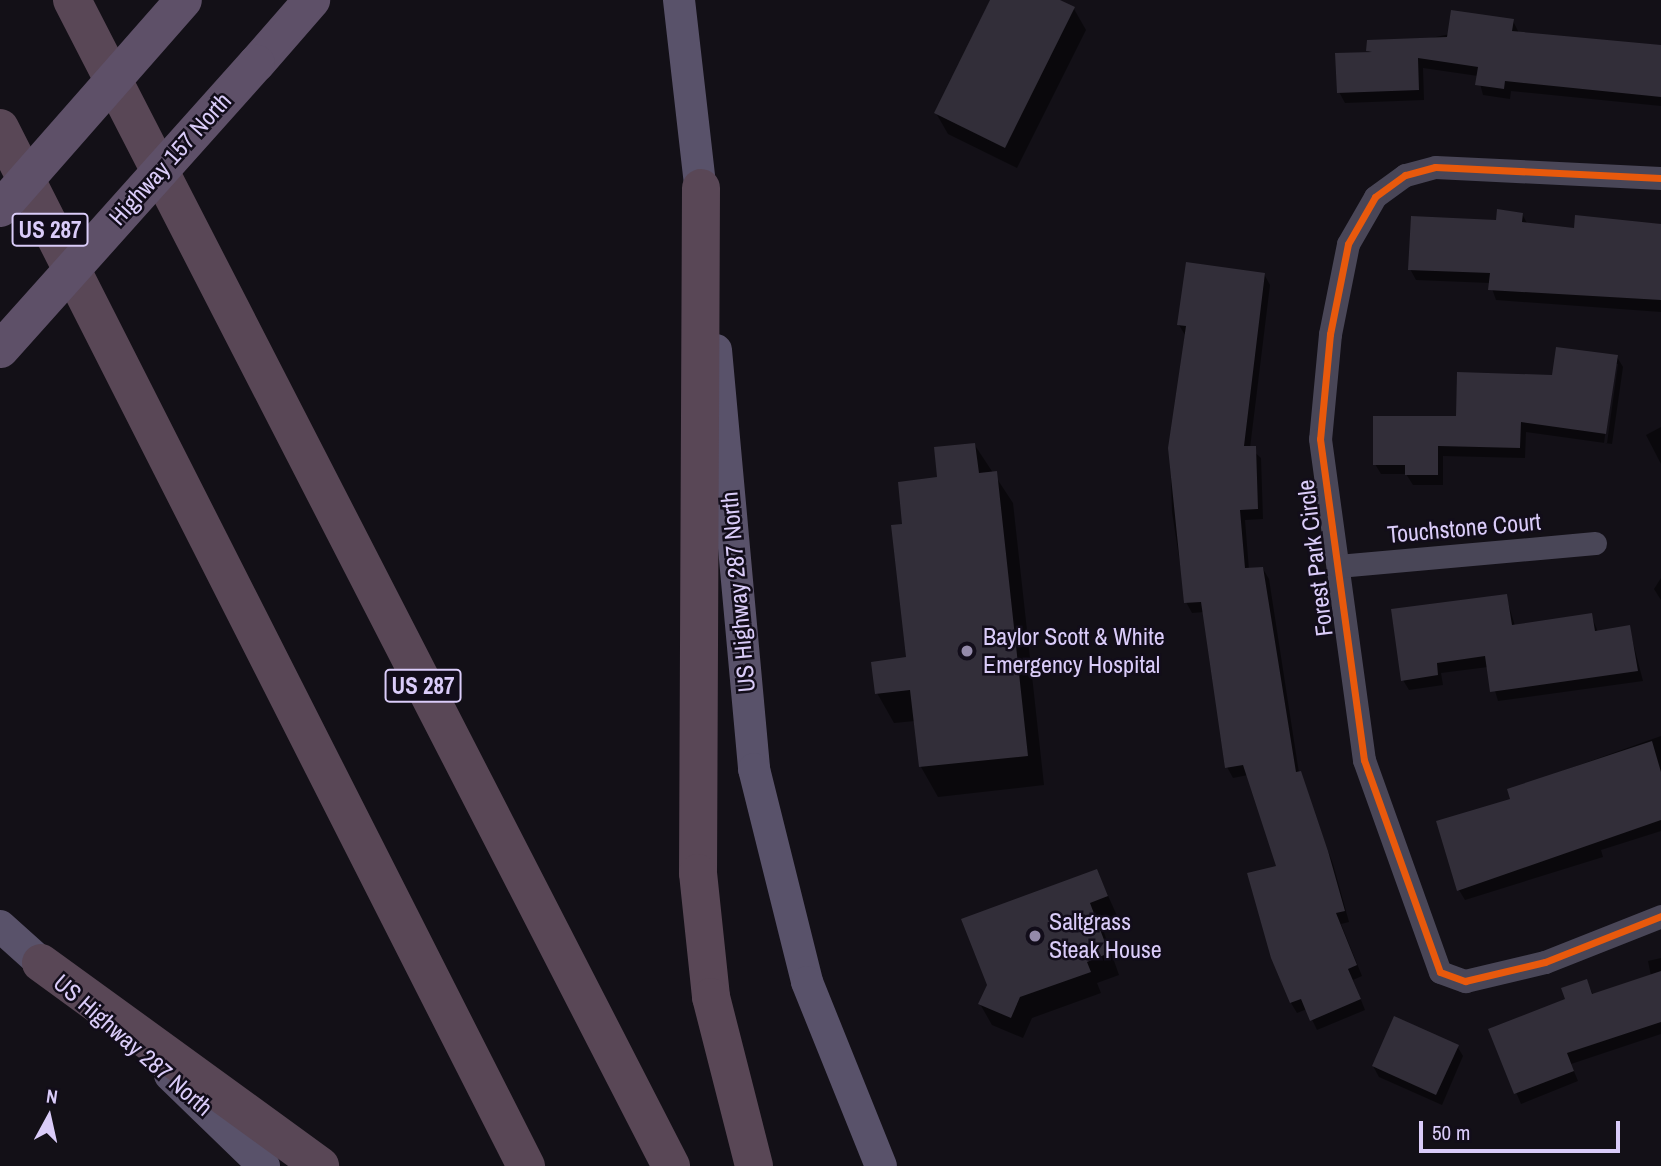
<!DOCTYPE html>
<style>
body{margin:0}
#map{position:relative;width:1661px;height:1166px;overflow:hidden;background:#131017;font-family:"Archivo Narrow",sans-serif}
div>[style]{position:absolute}
.shadow>*{inset:0;background:#0007}
.building>*{inset:0;background:#322e39}
.street>*{height:23px;margin:-11.5px;padding:0 11.5px;transform-origin:11.5px;border-radius:11.5px;background:#494657}
.secondary>*{height:32px;margin:-16px;padding:0 16px;transform-origin:16px;border-radius:16px;background:#59526a}
.primary>*{height:37px;margin:-18.5px;padding:0 18.5px;transform-origin:18.5px;border-radius:18.5px;background:#5e5068}
.highway>*{height:38px;margin:-19px;padding:0 19px;transform-origin:19px;border-radius:19px;background:#594756}
.primary-bridge>*{height:37px;margin:-18.5px;padding:0 18.5px;transform-origin:18.5px;border-radius:18.5px;background:#5e5068}
.cycleway>*{height:7px;margin:-3.5px;padding:0 3.5px;transform-origin:3.5px;border-radius:3.5px;background:#e8590c}
.dots>*{width:19px;height:19px;translate:-50% -50%;box-sizing:border-box;border:4px solid #120d1a;border-radius:50%}
span{translate:-50% -50%;white-space:nowrap;text-align:center;line-height:1.15;-webkit-text-stroke:5px #120d1a;paint-order:stroke}
.shield-label span{padding:2px 5px;background:#120d1a;border:2px solid;border-radius:5px;-webkit-text-stroke-width:0}
.shield-label{font-size:23px;color:#daccf9;font-weight:700}
.street-label{font-size:24px;color:#daccf9}
.poi-label{font-size:24px;color:#daccf9}
.left{translate:0 -50%;text-align:left}
.north{position:absolute;left:14px;top:1082px;width:70px;height:70px;-webkit-text-stroke:5px #120d1a;paint-order:stroke;rotate:8deg;font-size:19px;font-weight:700;line-height:28px;text-align:center;color:#daccf9}
.north::after{content:'';display:block;margin:auto;width:24px;height:32px;background:#daccf9;clip-path:polygon(50% 0,100% 100%,50% 72%,0 100%)}
.scale{position:absolute;left:1419px;top:1121px;width:201px;height:32px;box-sizing:border-box;border:4px solid #daccf9;border-top:0;padding-left:9px;font-size:21px;line-height:24px;white-space:nowrap;color:#daccf9;-webkit-text-stroke:5px #120d1a;paint-order:stroke}
</style>
<div id="map">
<div class="shadow">
<div style="clip-path:polygon(992px 0,1057px 0,1074px 9px,1086px 30px,1017px 168px,948px 134px,936px 113px)"></div>
<div style="clip-path:polygon(1513px 21px,1519px 33px,1661px 47px,1661px 106px,1511px 91px,1510px 99px,1483px 95px,1478px 76px,1423px 68px,1424px 100px,1345px 103px,1339px 92px,1368px 51px)"></div>
<div style="clip-path:polygon(1522px 214px,1528px 225px,1575px 230px,1661px 226px,1661px 312px,1496px 300px,1490px 283px,1416px 280px,1410px 269px)"></div>
<div style="clip-path:polygon(1264px 274px,1270px 285px,1250px 448px,1261px 458px,1263px 519px,1245px 520px,1249px 570px,1263px 569px,1269px 579px,1299px 773px,1333px 864px,1349px 922px,1341px 924px,1362px 976px,1353px 980px,1365px 1010px,1317px 1030px,1307px 1009px,1297px 1013px,1291px 1003px,1278px 867px,1248px 775px,1233px 778px,1227px 767px,1204px 612px,1192px 613px,1186px 602px,1172px 512px,1170px 449px,1185px 335px,1179px 325px)"></div>
<div style="clip-path:polygon(evenodd,1617px 357px,1623px 367px,1612px 444px,1526px 432px,1525px 458px,1443px 456px,1443px 485px,1413px 485px,1406px 474px,1381px 474px,1375px 464px,1458px 418px,1617px 357px,1615px 364px,1618px 364px,1607px 443px,1604px 443px,1615px 364px)"></div>
<div style="clip-path:polygon(1661px 427px,1661px 464px,1646px 435px)"></div>
<div style="clip-path:polygon(974px 444px,1013px 503px,1044px 785px,938px 797px,921px 767px,915px 721px,894px 723px,877px 693px,908px 659px,904px 525px)"></div>
<div style="clip-path:polygon(1661px 578px,1661px 600px,1654px 589px)"></div>
<div style="clip-path:polygon(1506px 596px,1515px 626px,1591px 615px,1598px 632px,1629px 627px,1643px 681px,1498px 701px,1488px 667px,1441px 673px,1443px 685px,1409px 690px,1403px 680px)"></div>
<div style="clip-path:polygon(1661px 736px,1661px 831px,1601px 850px,1603px 857px,1465px 900px,1459px 890px,1512px 800px,1509px 790px)"></div>
<div style="clip-path:polygon(1097px 871px,1118px 918px,1101px 924px,1119px 975px,1097px 983px,1101px 993px,1032px 1018px,1023px 1038px,992px 1025px,980px 1004px)"></div>
<div style="clip-path:polygon(1661px 958px,1661px 1034px,1571px 1064px,1578px 1081px,1521px 1104px,1490px 1030px,1567px 1000px,1586px 981px,1594px 996px,1651px 976px,1648px 961px)"></div>
<div style="clip-path:polygon(1457px 1046px,1463px 1056px,1442px 1105px,1379px 1077px,1373px 1066px)"></div>
</div>
<div class="building">
<div style="clip-path:polygon(990px 0,1060px 0,1075px 7px,1005px 148px,934px 113px)"></div>
<div style="clip-path:polygon(1451px 10px,1514px 19px,1512px 31px,1661px 45px,1661px 97px,1505px 81px,1504px 89px,1475px 85px,1478px 67px,1418px 58px,1419px 90px,1337px 93px,1335px 53px,1372px 52px,1366px 51px,1367px 40px,1447px 37px)"></div>
<div style="clip-path:polygon(1497px 209px,1523px 213px,1522px 222px,1574px 228px,1575px 215px,1661px 224px,1661px 300px,1488px 290px,1490px 273px,1408px 270px,1411px 216px,1496px 220px)"></div>
<div style="clip-path:polygon(1186px 262px,1265px 273px,1244px 446px,1256px 446px,1258px 509px,1240px 510px,1245px 568px,1263px 567px,1296px 772px,1301px 771px,1328px 851px,1345px 911px,1336px 913px,1357px 965px,1348px 969px,1361px 999px,1310px 1021px,1301px 999px,1290px 1003px,1271px 958px,1247px 873px,1276px 866px,1243px 765px,1225px 768px,1201px 602px,1184px 603px,1168px 448px,1186px 326px,1177px 325px)"></div>
<div style="clip-path:polygon(1556px 347px,1618px 355px,1606px 434px,1521px 422px,1520px 448px,1438px 446px,1438px 475px,1405px 475px,1405px 465px,1373px 465px,1373px 416px,1456px 416px,1457px 372px,1552px 375px)"></div>
<div style="clip-path:polygon(975px 443px,979px 473px,997px 471px,1028px 756px,919px 767px,910px 690px,875px 694px,871px 662px,906px 657px,891px 525px,902px 524px,898px 482px,937px 477px,934px 447px)"></div>
<div style="clip-path:polygon(1507px 594px,1512px 625px,1592px 613px,1595px 631px,1630px 625px,1638px 671px,1490px 692px,1485px 656px,1437px 663px,1438px 675px,1401px 681px,1391px 609px)"></div>
<div style="clip-path:polygon(1652px 741px,1661px 772px,1661px 820px,1457px 891px,1436px 821px,1510px 799px,1507px 789px)"></div>
<div style="clip-path:polygon(1097px 869px,1108px 896px,1090px 903px,1109px 953px,1087px 962px,1091px 972px,1020px 997px,1011px 1018px,978px 1004px,987px 985px,961px 919px)"></div>
<div style="clip-path:polygon(1661px 971px,1661px 1022px,1567px 1053px,1574px 1071px,1514px 1094px,1488px 1029px,1565px 999px,1561px 988px,1587px 979px,1592px 994px)"></div>
<div style="clip-path:polygon(1394px 1016px,1459px 1045px,1436px 1095px,1372px 1066px)"></div>
</div>
<div class="street">
<div style="left:1661px;top:178px;width:226px;rotate:-177.2deg"></div>
<div style="left:1435px;top:167px;width:31px;rotate:165deg"></div>
<div style="left:1405px;top:175px;width:37px;rotate:144deg"></div>
<div style="left:1375px;top:197px;width:54px;rotate:119.9deg"></div>
<div style="left:1348px;top:244px;width:92px;rotate:101.3deg"></div>
<div style="left:1330px;top:334px;width:105px;rotate:95.4deg"></div>
<div style="left:1320px;top:439px;width:324px;rotate:82.2deg"></div>
<div style="left:1364px;top:760px;width:225px;rotate:70.3deg"></div>
<div style="left:1440px;top:972px;width:27px;rotate:20deg"></div>
<div style="left:1465px;top:981px;width:82px;rotate:-13.4deg"></div>
<div style="left:1545px;top:962px;width:125px;rotate:-21.6deg"></div>
<div style="left:1338px;top:566px;width:258px;rotate:-5.1deg"></div>
</div>
<div class="secondary">
<div style="left:679px;top:0;width:212px;rotate:83.5deg"></div>
<div style="left:716px;top:350px;width:421px;rotate:84.8deg"></div>
<div style="left:754px;top:769px;width:219px;rotate:76deg"></div>
<div style="left:807px;top:982px;width:198px;rotate:68.1deg"></div>
<div style="left:0;top:926px;width:79px;rotate:41.9deg"></div>
<div style="left:170px;top:1075px;width:131px;rotate:44.1deg"></div>
</div>
<div class="primary">
<div style="left:256px;top:63px;width:84px;rotate:-48.9deg"></div>
</div>
<div class="highway">
<div style="left:72px;top:0;width:1311px;rotate:62.81deg"></div>
<div style="left:0;top:128px;width:1164px;rotate:63.13deg"></div>
<div style="left:701px;top:188px;width:685px;rotate:90.25deg"></div>
<div style="left:698px;top:873px;width:125px;rotate:84deg"></div>
<div style="left:711px;top:997px;width:174px;rotate:75.7deg"></div>
<div style="left:41px;top:963px;width:345px;rotate:36deg"></div>
</div>
<div class="primary-bridge">
<div style="left:0;top:208px;width:277px;rotate:-48.7deg"></div>
<div style="left:0;top:349px;width:384px;rotate:-48.2deg"></div>
</div>
<div class="cycleway">
<div style="left:1661px;top:178px;width:226px;rotate:-177.2deg"></div>
<div style="left:1435px;top:167px;width:31px;rotate:165deg"></div>
<div style="left:1405px;top:175px;width:37px;rotate:144deg"></div>
<div style="left:1375px;top:197px;width:54px;rotate:119.9deg"></div>
<div style="left:1348px;top:244px;width:92px;rotate:101.3deg"></div>
<div style="left:1330px;top:334px;width:105px;rotate:95.4deg"></div>
<div style="left:1320px;top:439px;width:324px;rotate:82.2deg"></div>
<div style="left:1364px;top:760px;width:225px;rotate:70.3deg"></div>
<div style="left:1440px;top:972px;width:27px;rotate:20deg"></div>
<div style="left:1465px;top:981px;width:82px;rotate:-13.4deg"></div>
<div style="left:1545px;top:962px;width:125px;rotate:-21.6deg"></div>
</div>
<div class="dots">
<div style="left:967px;top:651px;background:#948aaa"></div>
<div style="left:1035px;top:936px;background:#948aaa"></div>
</div>
<div class="shield-label">
<span style="left:50px;top:230px">US 287</span>
<span style="left:423px;top:686px">US 287</span>
</div>
<div class="street-label">
<span style="left:170px;top:159px;rotate:-48deg">Highway 157 North</span>
<span style="left:1464px;top:528px;rotate:-5deg">Touchstone Court</span>
<span style="left:1315px;top:558px;rotate:-97deg">Forest Park Circle</span>
<span style="left:738px;top:592px;rotate:-95deg">US Highway 287 North</span>
<span style="left:133px;top:1045px;rotate:41deg">US Highway 287 North</span>
</div>
<div class="poi-label">
<span class="left" style="left:983px;top:651px">Baylor Scott &amp; White<br>Emergency Hospital</span>
<span class="left" style="left:1049px;top:936px">Saltgrass<br>Steak House</span>
</div>
<div class="north">N</div>
<div class="scale">50 m</div>
</div>
